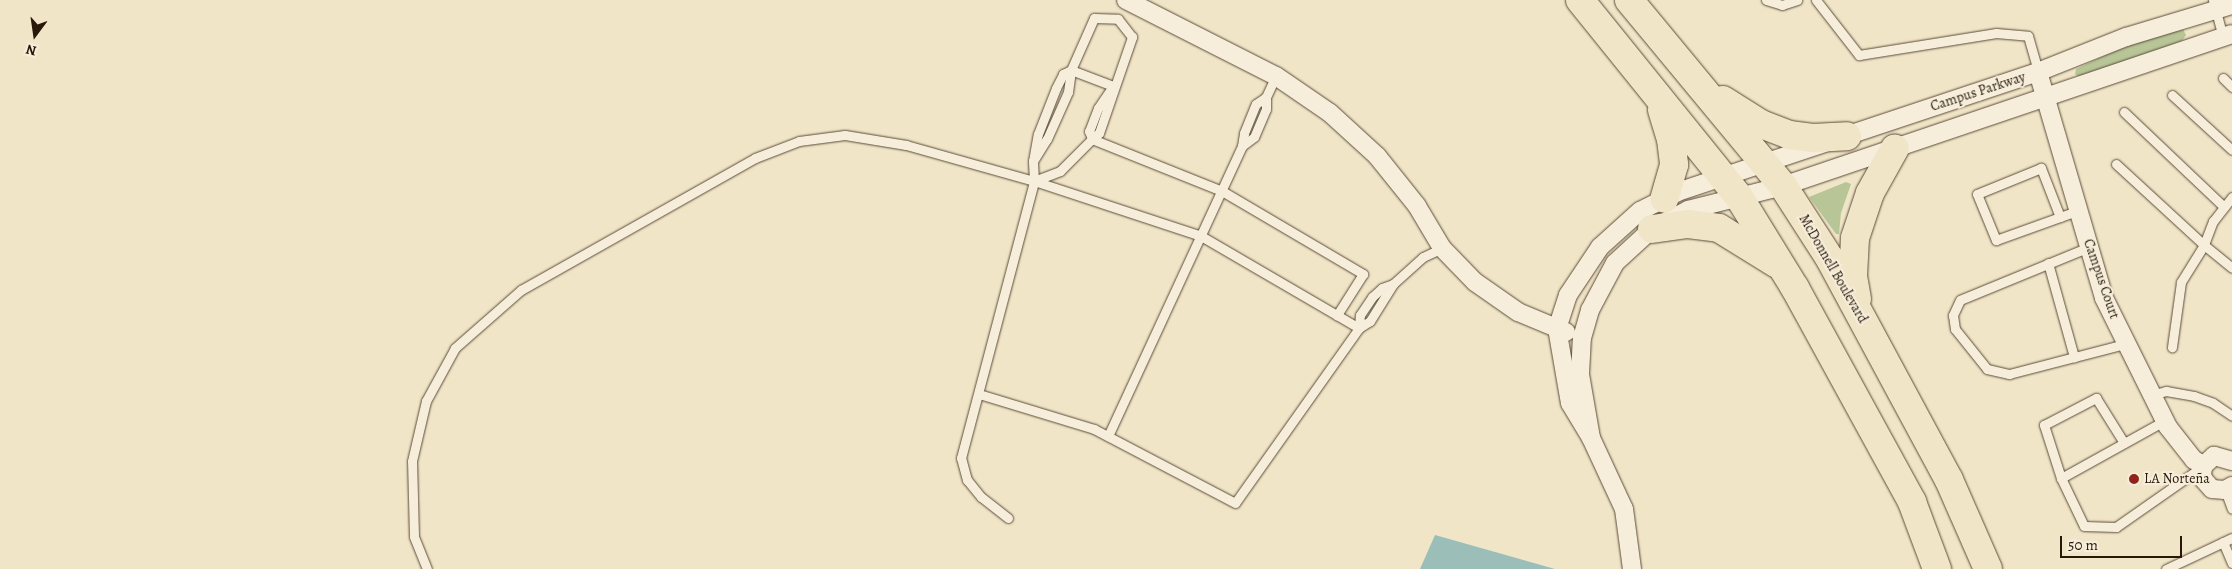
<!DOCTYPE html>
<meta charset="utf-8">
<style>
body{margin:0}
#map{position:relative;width:2232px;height:569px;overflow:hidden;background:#f1e5c7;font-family:Alegreya,serif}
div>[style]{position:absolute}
.green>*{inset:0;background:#b8c597}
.water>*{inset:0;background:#9bbeb9}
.roads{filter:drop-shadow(0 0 1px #5a4b39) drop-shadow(0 0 1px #5a4b39)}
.lane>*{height:9px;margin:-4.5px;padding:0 4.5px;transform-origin:4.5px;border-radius:4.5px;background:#f6eedb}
.street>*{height:18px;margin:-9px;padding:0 9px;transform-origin:9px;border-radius:9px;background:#f6eedb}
.primary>*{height:28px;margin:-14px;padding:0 14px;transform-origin:14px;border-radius:14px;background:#f1e5c7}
.dots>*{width:14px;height:14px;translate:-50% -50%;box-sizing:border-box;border:2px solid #f6eedb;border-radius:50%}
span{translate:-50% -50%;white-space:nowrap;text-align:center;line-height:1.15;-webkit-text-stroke:4px #f6eedb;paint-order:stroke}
.street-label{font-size:14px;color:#28180a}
.poi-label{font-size:14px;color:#28180a}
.left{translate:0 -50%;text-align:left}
.north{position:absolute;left:10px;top:10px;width:50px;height:50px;-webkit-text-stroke:4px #f6eedb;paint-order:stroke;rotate:194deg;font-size:14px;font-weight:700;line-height:20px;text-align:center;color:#28180a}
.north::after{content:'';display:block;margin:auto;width:18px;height:22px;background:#28180a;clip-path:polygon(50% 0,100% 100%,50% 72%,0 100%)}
.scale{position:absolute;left:2060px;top:536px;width:122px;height:22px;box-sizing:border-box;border:2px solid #28180a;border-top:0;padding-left:6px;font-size:15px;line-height:18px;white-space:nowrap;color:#28180a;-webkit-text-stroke:4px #f6eedb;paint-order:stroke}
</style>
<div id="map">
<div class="green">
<div style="clip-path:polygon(2183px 29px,2186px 35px,2182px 41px,2079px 77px,2075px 74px,2076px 69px,2131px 43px)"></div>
<div style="clip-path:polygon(1846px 182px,1851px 184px,1841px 213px,1839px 234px,1836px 234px,1809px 197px)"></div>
</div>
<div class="water">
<div style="clip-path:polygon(1435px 535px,1555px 569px,1420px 569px)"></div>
</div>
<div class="roads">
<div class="lane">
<div style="left:1766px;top:0;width:17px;rotate:17deg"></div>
<div style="left:1782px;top:5px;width:16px;rotate:-18deg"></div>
<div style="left:1816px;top:0;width:70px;rotate:52deg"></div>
<div style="left:1859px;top:55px;width:139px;rotate:-9.1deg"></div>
<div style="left:1996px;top:33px;width:32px;rotate:5deg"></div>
<div style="left:2028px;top:36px;width:37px;rotate:74deg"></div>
<div style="left:2213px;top:0;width:38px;rotate:75deg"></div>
<div style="left:2223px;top:78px;width:13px;rotate:45deg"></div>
<div style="left:2172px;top:95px;width:81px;rotate:42.5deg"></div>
<div style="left:1266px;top:97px;width:12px;rotate:90deg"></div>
<div style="left:1266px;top:109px;width:30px;rotate:113deg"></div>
<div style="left:1254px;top:137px;width:15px;rotate:143deg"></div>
<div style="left:1242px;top:146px;width:13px;rotate:-81deg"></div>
<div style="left:1244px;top:133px;width:31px;rotate:-68deg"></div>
<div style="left:1256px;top:104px;width:12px;rotate:-35deg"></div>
<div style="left:1266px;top:97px;width:23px;rotate:-65deg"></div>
<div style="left:2124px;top:112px;width:138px;rotate:43.5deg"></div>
<div style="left:1033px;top:161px;width:27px;rotate:-80deg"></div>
<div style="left:1038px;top:134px;width:49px;rotate:-68.6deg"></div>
<div style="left:1056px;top:88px;width:16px;rotate:-63deg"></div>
<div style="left:1063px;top:74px;width:9px;rotate:-27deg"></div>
<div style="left:1071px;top:70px;width:45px;rotate:20.9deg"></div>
<div style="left:1113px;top:86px;width:27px;rotate:124deg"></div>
<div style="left:1098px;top:108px;width:25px;rotate:111deg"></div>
<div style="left:1089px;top:131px;width:9px;rotate:69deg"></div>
<div style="left:1092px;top:139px;width:9px;rotate:-41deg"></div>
<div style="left:1099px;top:133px;width:102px;rotate:-71deg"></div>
<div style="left:1132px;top:37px;width:23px;rotate:-128deg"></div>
<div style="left:2116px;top:164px;width:120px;rotate:42.6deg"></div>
<div style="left:2204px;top:245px;width:44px;rotate:121.9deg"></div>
<div style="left:2181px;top:282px;width:66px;rotate:97.9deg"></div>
<div style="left:1034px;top:181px;width:20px;rotate:-93deg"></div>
<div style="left:1033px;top:161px;width:26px;rotate:-58deg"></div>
<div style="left:1047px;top:139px;width:51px;rotate:-65.9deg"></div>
<div style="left:1068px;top:92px;width:22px;rotate:-82deg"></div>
<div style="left:1071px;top:70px;width:57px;rotate:-66.1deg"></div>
<div style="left:1094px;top:18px;width:24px;rotate:2deg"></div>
<div style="left:2232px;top:197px;width:31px;rotate:128deg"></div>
<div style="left:2213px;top:221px;width:26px;rotate:111deg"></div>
<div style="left:2204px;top:245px;width:36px;rotate:39deg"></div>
<div style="left:2060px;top:217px;width:53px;rotate:-111.2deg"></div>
<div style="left:2041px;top:168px;width:69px;rotate:157.9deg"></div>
<div style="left:1977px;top:194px;width:50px;rotate:67.6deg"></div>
<div style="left:1996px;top:240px;width:68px;rotate:-19.8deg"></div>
<div style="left:2060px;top:217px;width:20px;rotate:-20deg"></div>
<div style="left:2089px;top:247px;width:139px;rotate:157.7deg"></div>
<div style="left:1960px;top:300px;width:17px;rotate:115deg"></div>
<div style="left:1953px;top:315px;width:14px;rotate:82deg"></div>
<div style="left:1955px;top:329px;width:51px;rotate:51.3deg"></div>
<div style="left:1987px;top:369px;width:23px;rotate:13deg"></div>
<div style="left:2009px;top:374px;width:120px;rotate:-14.5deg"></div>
<div style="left:2048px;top:263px;width:98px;rotate:74.5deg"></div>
<div style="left:1393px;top:284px;width:44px;rotate:121.9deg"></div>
<div style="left:1370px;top:321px;width:13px;rotate:148deg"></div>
<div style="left:1359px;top:328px;width:13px;rotate:-86deg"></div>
<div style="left:1360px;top:315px;width:22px;rotate:-56deg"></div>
<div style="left:1372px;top:297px;width:13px;rotate:-42deg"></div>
<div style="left:1382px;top:288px;width:12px;rotate:-20deg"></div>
<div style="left:1393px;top:284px;width:40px;rotate:-42deg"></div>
<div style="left:1423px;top:257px;width:21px;rotate:-25deg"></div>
<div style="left:2151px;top:395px;width:16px;rotate:-15deg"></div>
<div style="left:2166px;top:391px;width:28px;rotate:10deg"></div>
<div style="left:2194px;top:396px;width:20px;rotate:20deg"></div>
<div style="left:2213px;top:403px;width:23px;rotate:34deg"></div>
<div style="left:2164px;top:421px;width:118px;rotate:151deg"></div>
<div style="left:2061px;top:478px;width:53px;rotate:64.4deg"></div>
<div style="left:2084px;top:526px;width:32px;rotate:2deg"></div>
<div style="left:2116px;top:527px;width:106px;rotate:-35deg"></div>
<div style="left:1108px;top:436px;width:319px;rotate:-65.2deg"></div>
<div style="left:2061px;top:478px;width:56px;rotate:-107.8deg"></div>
<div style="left:2044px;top:425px;width:59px;rotate:-27.4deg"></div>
<div style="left:2096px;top:398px;width:53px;rotate:58.1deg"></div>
<div style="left:2225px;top:490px;width:20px;rotate:70deg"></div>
<div style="left:1008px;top:518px;width:34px;rotate:-142deg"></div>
<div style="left:981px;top:497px;width:22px;rotate:-129deg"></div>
<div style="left:967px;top:480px;width:23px;rotate:-105deg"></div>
<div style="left:961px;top:458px;width:286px;rotate:-75.2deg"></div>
<div style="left:1034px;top:181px;width:28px;rotate:-21deg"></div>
<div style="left:1060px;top:171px;width:45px;rotate:-45deg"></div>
<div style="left:1092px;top:139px;width:140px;rotate:21.8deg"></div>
<div style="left:1222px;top:191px;width:164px;rotate:30.5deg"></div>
<div style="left:1363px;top:274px;width:49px;rotate:122.4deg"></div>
<div style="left:2223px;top:542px;width:23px;rotate:67deg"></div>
<div style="left:427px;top:569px;width:35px;rotate:-112deg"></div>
<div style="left:414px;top:536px;width:75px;rotate:-91.5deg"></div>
<div style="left:412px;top:461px;width:62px;rotate:-76.9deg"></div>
<div style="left:426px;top:401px;width:60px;rotate:-61.3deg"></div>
<div style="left:455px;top:348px;width:88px;rotate:-41.3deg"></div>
<div style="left:521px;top:290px;width:269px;rotate:-29.4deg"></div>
<div style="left:755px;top:158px;width:47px;rotate:-21.1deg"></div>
<div style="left:799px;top:141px;width:46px;rotate:-7.4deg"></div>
<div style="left:845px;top:135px;width:62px;rotate:9.3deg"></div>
<div style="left:906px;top:145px;width:133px;rotate:15.7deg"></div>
<div style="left:1034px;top:181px;width:176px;rotate:18.2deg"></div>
<div style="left:1201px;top:236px;width:183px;rotate:30.2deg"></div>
<div style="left:1359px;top:328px;width:214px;rotate:125.3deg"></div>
<div style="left:1235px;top:503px;width:159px;rotate:-152.3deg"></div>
<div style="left:1094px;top:429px;width:120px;rotate:-163.1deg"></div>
<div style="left:2166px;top:569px;width:73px;rotate:-25.2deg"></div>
</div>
<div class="street">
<div style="left:1126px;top:0;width:168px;rotate:26.9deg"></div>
<div style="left:1276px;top:76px;width:65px;rotate:34.4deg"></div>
<div style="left:1330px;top:113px;width:64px;rotate:42.5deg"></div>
<div style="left:1377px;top:156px;width:64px;rotate:51.3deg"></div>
<div style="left:1417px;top:206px;width:49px;rotate:59.2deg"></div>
<div style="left:1442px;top:248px;width:47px;rotate:45.9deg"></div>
<div style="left:1475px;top:282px;width:52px;rotate:34.9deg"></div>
<div style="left:1518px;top:312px;width:52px;rotate:22.6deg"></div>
<div style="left:2232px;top:5px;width:111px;rotate:163.2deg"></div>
<div style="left:2126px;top:37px;width:95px;rotate:158.3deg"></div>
<div style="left:2038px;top:72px;width:379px;rotate:161.6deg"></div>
<div style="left:1678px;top:192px;width:42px;rotate:153.4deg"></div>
<div style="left:1640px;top:211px;width:54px;rotate:138deg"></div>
<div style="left:1600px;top:247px;width:58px;rotate:123.7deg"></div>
<div style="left:1568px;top:295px;width:35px;rotate:108deg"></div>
<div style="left:1557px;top:328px;width:76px;rotate:80.2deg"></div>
<div style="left:1570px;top:403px;width:41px;rotate:59deg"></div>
<div style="left:1591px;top:438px;width:65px;rotate:-99.8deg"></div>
<div style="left:1580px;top:374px;width:36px;rotate:-87deg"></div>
<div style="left:1582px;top:338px;width:29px;rotate:-74deg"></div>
<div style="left:1590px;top:310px;width:53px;rotate:-62deg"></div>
<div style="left:1615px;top:263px;width:50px;rotate:-42.6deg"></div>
<div style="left:1652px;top:229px;width:41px;rotate:-27.8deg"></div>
<div style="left:1688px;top:210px;width:98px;rotate:-14.2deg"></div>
<div style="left:1783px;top:186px;width:474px;rotate:-18.7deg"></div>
<div style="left:2038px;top:72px;width:235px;rotate:73.7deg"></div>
<div style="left:2104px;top:298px;width:144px;rotate:63.6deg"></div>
<div style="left:2168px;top:427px;width:42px;rotate:51.8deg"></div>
<div style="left:2194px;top:460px;width:11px;rotate:27deg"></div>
<div style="left:1591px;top:438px;width:78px;rotate:65.1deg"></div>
<div style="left:1624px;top:509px;width:61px;rotate:82.4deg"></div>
<div style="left:2232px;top:461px;width:19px;rotate:-164deg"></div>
<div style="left:2214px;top:456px;width:13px;rotate:138deg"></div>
<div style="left:2204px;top:465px;width:7px;rotate:106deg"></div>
<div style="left:2202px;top:472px;width:7px;rotate:82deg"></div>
<div style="left:2203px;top:479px;width:13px;rotate:48deg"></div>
<div style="left:2212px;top:489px;width:13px;rotate:4deg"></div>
<div style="left:2225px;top:490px;width:8px;rotate:-30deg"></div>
</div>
<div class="primary">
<div style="left:1580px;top:0;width:253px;rotate:51.1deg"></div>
<div style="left:1739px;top:197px;width:107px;rotate:58.4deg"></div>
<div style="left:1795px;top:288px;width:244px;rotate:61.3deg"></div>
<div style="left:1912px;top:502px;width:72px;rotate:69.5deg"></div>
<div style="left:1629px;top:0;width:241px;rotate:50.4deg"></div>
<div style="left:1783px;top:186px;width:87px;rotate:57.2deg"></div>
<div style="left:1830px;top:259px;width:251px;rotate:61.7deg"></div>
<div style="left:1949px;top:480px;width:97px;rotate:66.3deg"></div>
<div style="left:1723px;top:100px;width:45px;rotate:32.3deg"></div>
<div style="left:1761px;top:124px;width:30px;rotate:21deg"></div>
<div style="left:1789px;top:135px;width:24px;rotate:7deg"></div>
<div style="left:1813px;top:138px;width:34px;rotate:-3deg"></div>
<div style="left:1662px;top:110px;width:30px;rotate:73deg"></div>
<div style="left:1671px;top:139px;width:26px;rotate:83deg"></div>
<div style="left:1674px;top:165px;width:35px;rotate:106deg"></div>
<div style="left:1652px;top:229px;width:36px;rotate:-8deg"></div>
<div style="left:1688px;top:224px;width:31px;rotate:7deg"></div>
<div style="left:1719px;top:228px;width:68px;rotate:31.8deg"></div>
<div style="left:1857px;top:299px;width:23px;rotate:-100deg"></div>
<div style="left:1853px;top:276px;width:38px;rotate:-87deg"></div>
<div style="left:1855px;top:238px;width:47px;rotate:-71.6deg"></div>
<div style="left:1870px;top:193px;width:51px;rotate:-60.9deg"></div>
</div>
</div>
<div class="dots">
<div style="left:2134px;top:479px;background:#8f2418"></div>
</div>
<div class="street-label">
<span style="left:1978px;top:92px;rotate:-18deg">Campus Parkway</span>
<span style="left:1833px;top:269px;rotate:60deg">McDonnell Boulevard</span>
<span style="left:2101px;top:279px;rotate:71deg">Campus Court</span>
</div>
<div class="poi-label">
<span class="left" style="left:2144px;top:479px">LA Norteña</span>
</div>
<div class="north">N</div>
<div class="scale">50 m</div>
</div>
